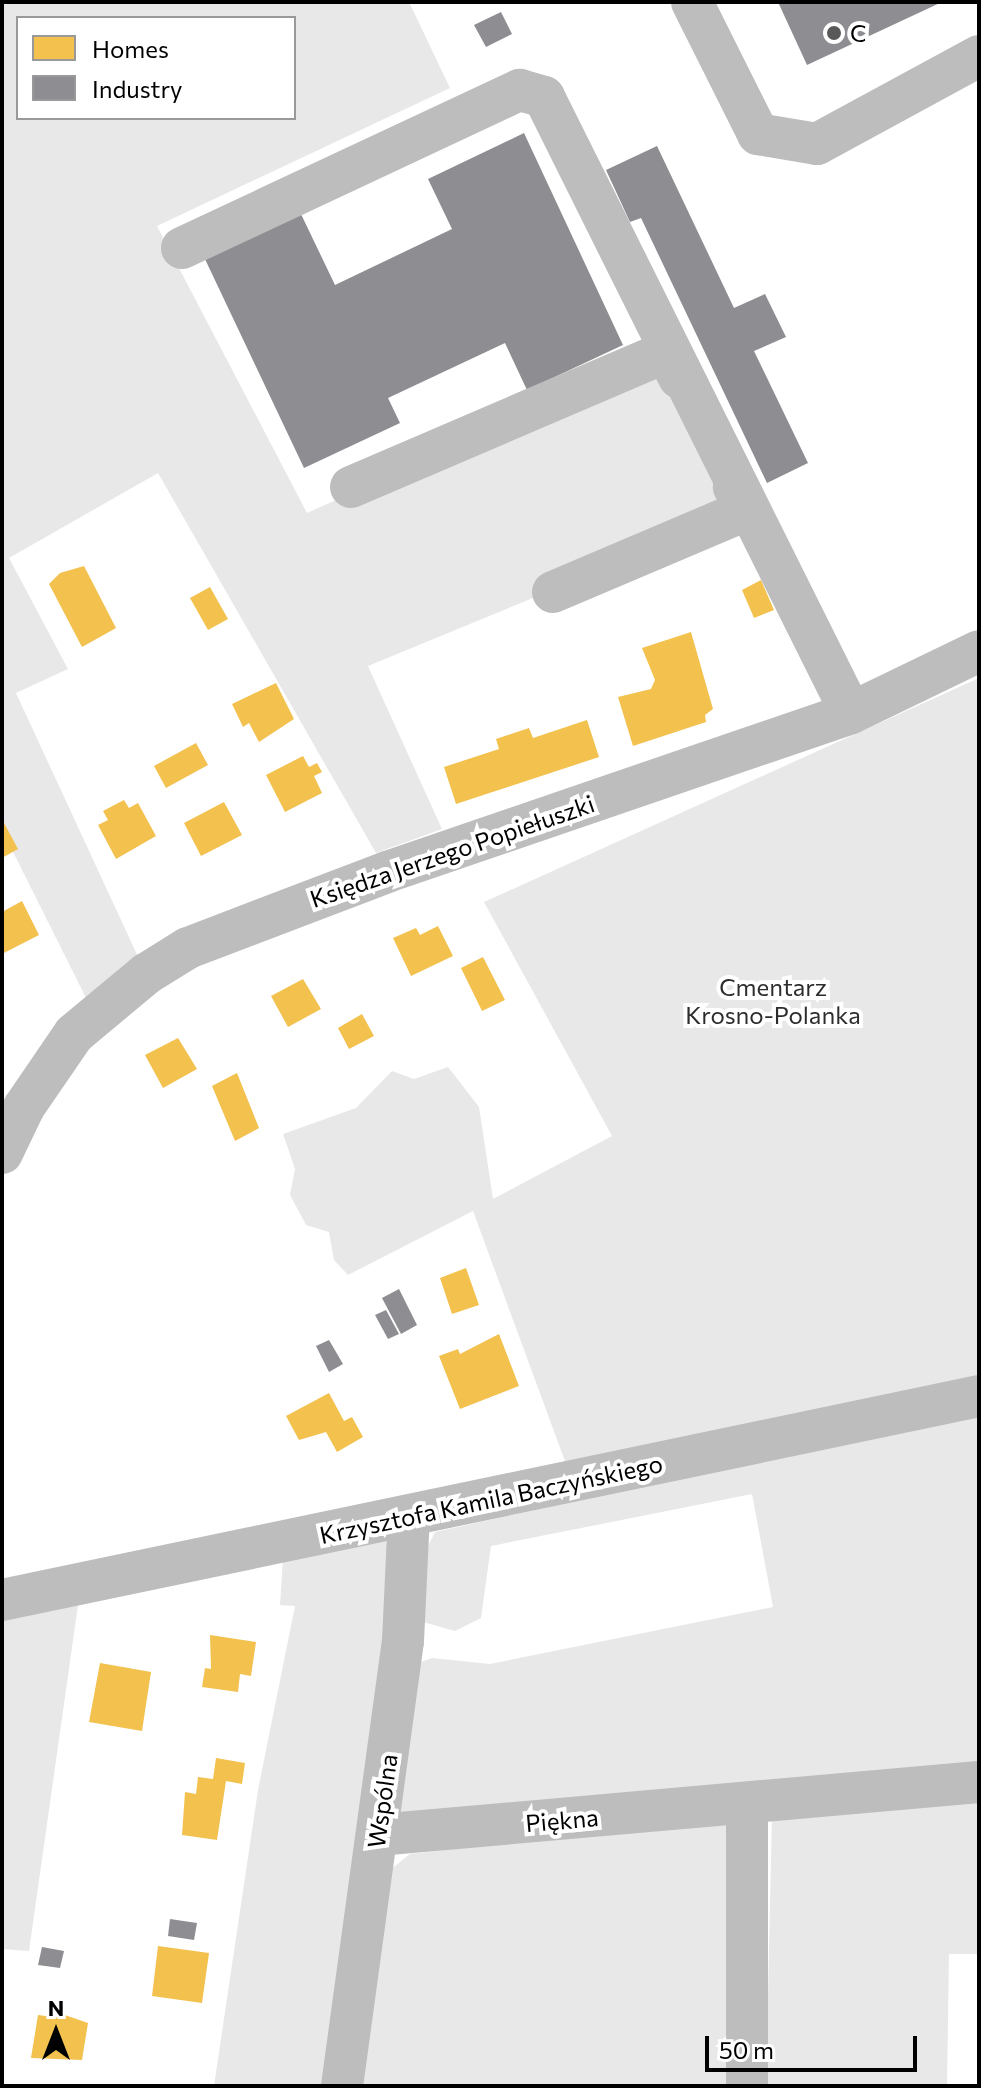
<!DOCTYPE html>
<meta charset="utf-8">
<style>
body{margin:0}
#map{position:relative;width:981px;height:2088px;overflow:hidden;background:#fff;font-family:Commissioner,sans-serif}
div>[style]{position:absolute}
.green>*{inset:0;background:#e8e8e8}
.homes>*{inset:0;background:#f2c14e}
.industry>*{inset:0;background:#8d8d92}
.minor>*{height:42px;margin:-21px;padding:0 21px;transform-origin:21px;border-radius:21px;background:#bdbdbd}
.dots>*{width:22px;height:22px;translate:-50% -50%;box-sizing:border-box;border:4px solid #fff;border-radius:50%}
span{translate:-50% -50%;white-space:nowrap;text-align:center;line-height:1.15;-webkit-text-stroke:8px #fff;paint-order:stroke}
.poi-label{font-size:24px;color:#000}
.left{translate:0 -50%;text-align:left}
.street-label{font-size:24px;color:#000}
.park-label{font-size:24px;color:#2c2c2c}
.frame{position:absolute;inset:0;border:4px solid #000;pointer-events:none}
.legend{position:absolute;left:16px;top:16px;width:280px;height:104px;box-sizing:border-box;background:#fff;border:2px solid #999;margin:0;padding:10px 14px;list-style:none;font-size:24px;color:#000}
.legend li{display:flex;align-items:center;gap:16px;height:40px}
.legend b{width:40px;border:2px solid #999}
.north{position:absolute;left:16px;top:1992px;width:80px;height:80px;-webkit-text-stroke:6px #fff;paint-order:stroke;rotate:0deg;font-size:22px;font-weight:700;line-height:32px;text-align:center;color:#000}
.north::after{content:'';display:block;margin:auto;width:28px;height:36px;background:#000;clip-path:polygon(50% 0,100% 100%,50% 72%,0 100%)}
.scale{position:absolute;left:705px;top:2036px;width:212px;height:36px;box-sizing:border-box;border:4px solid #000;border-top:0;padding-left:10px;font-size:24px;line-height:28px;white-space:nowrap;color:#000;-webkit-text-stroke:6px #fff;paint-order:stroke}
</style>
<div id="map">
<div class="green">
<div style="clip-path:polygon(evenodd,2px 2px,409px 2px,450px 88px,157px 226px,307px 513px,666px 352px,746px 510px,368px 666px,442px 829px,376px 853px,158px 473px,9px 558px,68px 669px,16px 693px,146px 974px,94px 1014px,2px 830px,2px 2px,18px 18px,294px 18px,294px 118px,18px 118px,18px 18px)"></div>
<div style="clip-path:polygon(979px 678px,979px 1385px,566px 1464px,473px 1211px,348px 1275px,334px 1260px,329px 1232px,306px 1225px,290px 1195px,295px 1169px,283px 1134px,356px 1108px,392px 1071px,414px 1079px,448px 1067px,479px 1107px,493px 1199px,612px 1136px,484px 902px)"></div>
<div style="clip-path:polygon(979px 1413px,979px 1769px,398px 1815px,418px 1663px,432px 1658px,490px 1664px,773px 1607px,752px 1494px,491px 1546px,481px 1618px,455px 1631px,423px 1622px,427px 1548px,435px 1532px)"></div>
<div style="clip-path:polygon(383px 1538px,395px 1551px,327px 2086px,214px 2086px,258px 1790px,295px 1606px,280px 1605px,283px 1558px)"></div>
<div style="clip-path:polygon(79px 1598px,29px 1951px,2px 1949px,2px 1616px)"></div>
<div style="clip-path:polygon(979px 1797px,979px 1954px,949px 1954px,947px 2086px,766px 2086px,772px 1814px)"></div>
<div style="clip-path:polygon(730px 1818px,729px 2086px,358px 2086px,385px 1874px,410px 1854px)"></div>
</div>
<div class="homes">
<div style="clip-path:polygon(84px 566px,116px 628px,82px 647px,49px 584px,60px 573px)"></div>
<div style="clip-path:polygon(761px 580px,774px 610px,754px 618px,742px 590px)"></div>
<div style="clip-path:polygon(210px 587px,228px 619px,208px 630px,190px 598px)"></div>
<div style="clip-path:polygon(691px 632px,713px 709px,705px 715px,706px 722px,633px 746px,618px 697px,651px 689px,655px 680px,642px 648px)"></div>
<div style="clip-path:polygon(276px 683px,294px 719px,259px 742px,249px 723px,243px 727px,232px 704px)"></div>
<div style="clip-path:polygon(587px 720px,599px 757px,456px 804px,444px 767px,499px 749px,496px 739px,529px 728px,533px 738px)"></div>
<div style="clip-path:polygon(196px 743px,208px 765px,166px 788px,154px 766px)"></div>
<div style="clip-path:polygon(303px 756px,309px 767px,317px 763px,322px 772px,314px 776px,322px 793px,285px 812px,266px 775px)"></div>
<div style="clip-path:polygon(124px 800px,129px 808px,138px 803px,156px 836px,116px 859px,98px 825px,108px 820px,103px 811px)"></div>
<div style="clip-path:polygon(224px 802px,242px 835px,201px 856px,184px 823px)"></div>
<div style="clip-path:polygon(2px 819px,18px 849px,2px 858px)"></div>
<div style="clip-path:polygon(22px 901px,39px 935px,2px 954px,2px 912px)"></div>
<div style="clip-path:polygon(438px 926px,453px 956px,411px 976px,393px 938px,416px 928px,420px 935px)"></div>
<div style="clip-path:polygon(483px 957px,505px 1000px,482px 1011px,461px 968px)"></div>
<div style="clip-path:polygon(303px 979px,321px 1009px,288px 1027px,271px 996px)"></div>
<div style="clip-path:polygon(362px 1014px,374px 1036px,349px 1049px,338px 1028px)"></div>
<div style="clip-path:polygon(178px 1038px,197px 1069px,163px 1088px,145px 1055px)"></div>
<div style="clip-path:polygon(237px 1073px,259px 1128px,235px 1141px,212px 1086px)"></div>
<div style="clip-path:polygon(466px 1268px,479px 1305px,452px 1314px,440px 1278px)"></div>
<div style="clip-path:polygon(499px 1334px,519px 1386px,460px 1409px,439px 1356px,458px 1349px,460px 1354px)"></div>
<div style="clip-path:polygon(329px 1393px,344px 1421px,352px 1417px,363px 1437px,337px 1452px,326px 1432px,299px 1440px,286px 1416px)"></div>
<div style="clip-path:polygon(210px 1635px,256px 1642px,251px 1676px,240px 1674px,238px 1692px,202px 1687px,205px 1668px,211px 1669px)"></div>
<div style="clip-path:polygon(100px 1663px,151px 1672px,142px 1731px,89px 1722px)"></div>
<div style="clip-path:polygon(216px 1758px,245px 1763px,242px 1784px,226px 1781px,217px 1840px,182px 1835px,185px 1792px,196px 1794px,198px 1777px,213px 1779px)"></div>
<div style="clip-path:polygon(158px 1946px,209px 1953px,202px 2003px,152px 1996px)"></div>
<div style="clip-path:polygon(62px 2014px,88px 2023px,82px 2060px,31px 2058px,38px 2015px,61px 2018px)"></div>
</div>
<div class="industry">
<div style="clip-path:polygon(778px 2px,942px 2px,807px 65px)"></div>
<div style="clip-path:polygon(501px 12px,512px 34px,486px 47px,474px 25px)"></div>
<div style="clip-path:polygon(524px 133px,623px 345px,527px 390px,505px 343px,388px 398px,400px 423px,304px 468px,204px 257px,300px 212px,335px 285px,452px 229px,428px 179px)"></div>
<div style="clip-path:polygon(657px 146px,734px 308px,765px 294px,786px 337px,754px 351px,808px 463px,767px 483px,641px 218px,630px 222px,606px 170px)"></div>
<div style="clip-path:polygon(399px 1289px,417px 1325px,401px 1334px,382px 1298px)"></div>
<div style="clip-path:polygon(386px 1310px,399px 1334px,388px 1339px,375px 1315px)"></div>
<div style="clip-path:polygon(329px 1340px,343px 1364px,329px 1372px,316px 1346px)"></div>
<div style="clip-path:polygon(170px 1919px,197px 1923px,194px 1940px,168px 1936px)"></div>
<div style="clip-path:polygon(42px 1947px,64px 1951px,60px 1968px,38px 1965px)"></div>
</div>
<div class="minor">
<div style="left:692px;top:2px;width:148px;rotate:63.4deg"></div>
<div style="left:758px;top:134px;width:60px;rotate:9.6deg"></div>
<div style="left:817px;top:144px;width:184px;rotate:-28.5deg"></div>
<div style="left:182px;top:248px;width:373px;rotate:-25.1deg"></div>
<div style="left:520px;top:90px;width:25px;rotate:16deg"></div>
<div style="left:544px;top:97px;width:688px;rotate:63.51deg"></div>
<div style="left:351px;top:487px;width:343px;rotate:-23.2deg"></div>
<div style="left:666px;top:352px;width:29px;rotate:63deg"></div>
<div style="left:553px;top:592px;width:210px;rotate:-23deg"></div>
<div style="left:746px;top:510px;width:26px;rotate:-118deg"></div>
<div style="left:2px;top:1153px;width:51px;rotate:-64.4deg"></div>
<div style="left:24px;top:1107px;width:88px;rotate:-55.6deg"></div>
<div style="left:74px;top:1034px;width:94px;rotate:-39.8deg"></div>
<div style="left:146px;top:974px;width:49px;rotate:-31.8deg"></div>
<div style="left:188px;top:948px;width:213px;rotate:-20.9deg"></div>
<div style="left:387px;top:872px;width:490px;rotate:-18.9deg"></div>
<div style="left:851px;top:713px;width:142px;rotate:-25.8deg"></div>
<div style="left:2px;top:1600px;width:998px;rotate:-11.79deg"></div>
<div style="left:747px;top:1805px;width:281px;rotate:90deg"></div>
<div style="left:377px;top:1835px;width:604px;rotate:-5.03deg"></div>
<div style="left:342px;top:2086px;width:449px;rotate:-82.2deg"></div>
<div style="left:403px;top:1641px;width:125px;rotate:-87.3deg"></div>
</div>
<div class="dots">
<div style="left:834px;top:33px;background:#595959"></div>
</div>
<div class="poi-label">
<span class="left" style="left:850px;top:33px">C</span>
</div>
<div class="street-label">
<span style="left:452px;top:851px;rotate:-19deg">Księdza Jerzego Popiełuszki</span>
<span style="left:491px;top:1499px;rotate:-12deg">Krzysztofa Kamila Baczyńskiego</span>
<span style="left:382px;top:1801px;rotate:-82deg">Wspólna</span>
<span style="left:562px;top:1820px;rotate:-5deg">Piękna</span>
</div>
<div class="park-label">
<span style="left:773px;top:1001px">Cmentarz<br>Krosno-Polanka</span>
</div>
<div class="frame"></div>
<ul class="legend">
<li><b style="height:22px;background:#f2c14e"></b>Homes</li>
<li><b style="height:22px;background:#8d8d92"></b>Industry</li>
</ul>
<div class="north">N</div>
<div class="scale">50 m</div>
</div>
